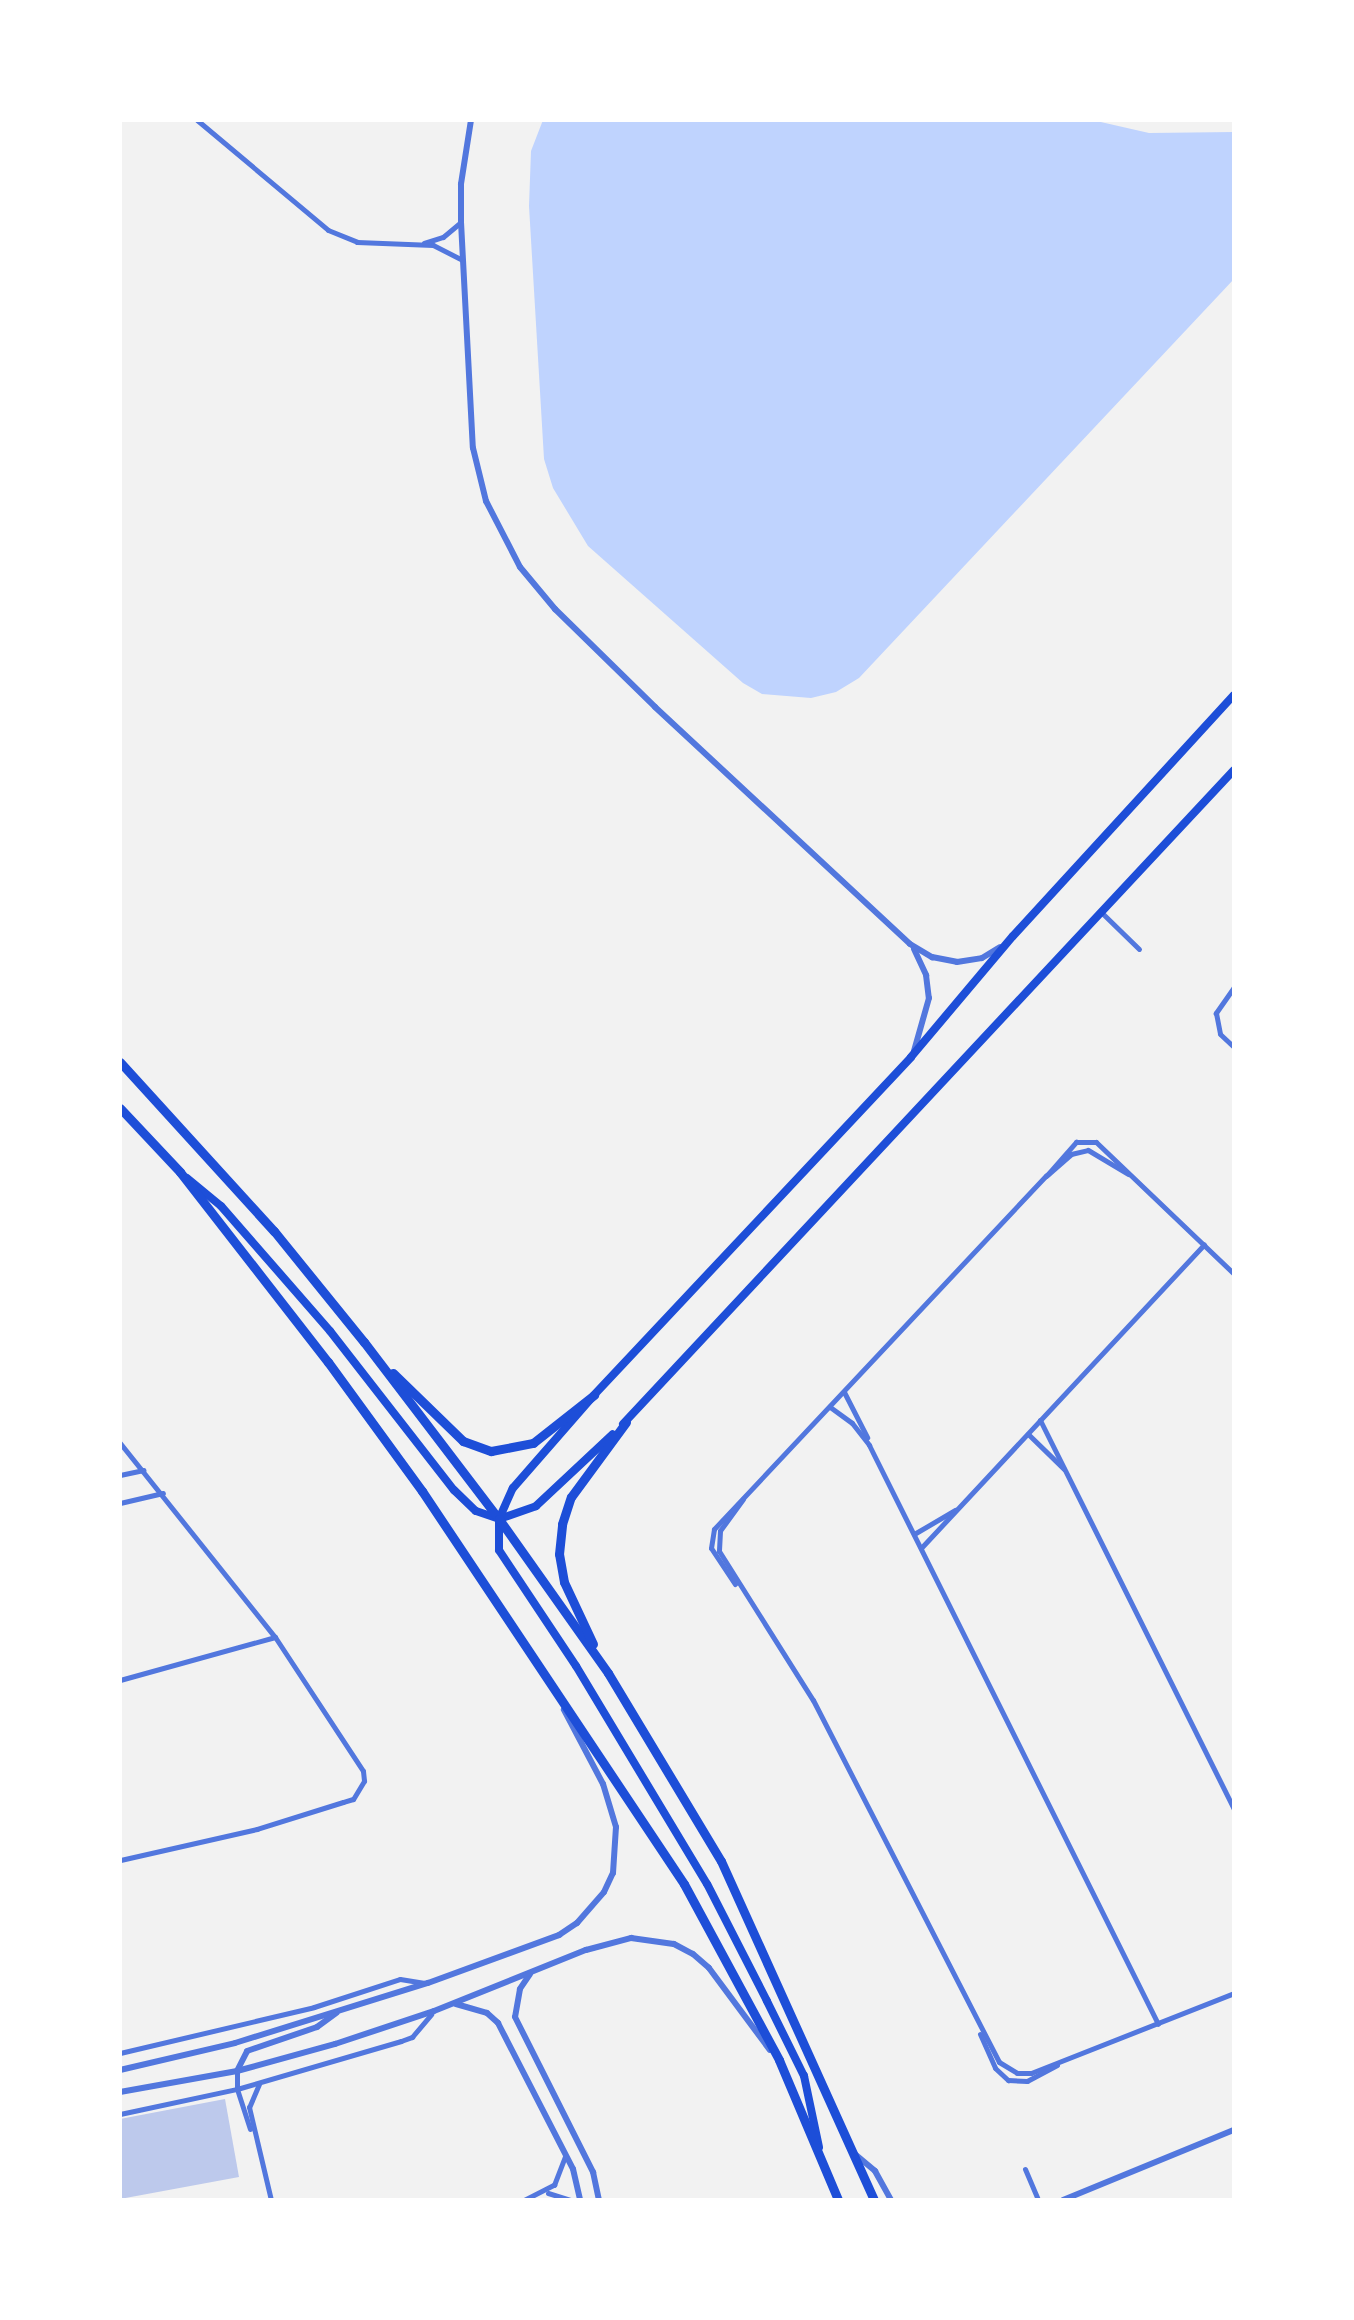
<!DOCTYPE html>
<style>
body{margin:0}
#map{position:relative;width:1354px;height:2320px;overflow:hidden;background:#f2f2f2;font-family:Figtree,sans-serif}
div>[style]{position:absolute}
.water>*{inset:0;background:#bfd3fe}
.building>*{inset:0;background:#bdc9ec}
.minor>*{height:5px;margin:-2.5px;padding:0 2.5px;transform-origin:2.5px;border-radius:2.5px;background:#5277de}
.tertiary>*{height:6px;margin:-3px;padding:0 3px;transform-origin:3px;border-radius:3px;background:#5277de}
.secondary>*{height:8px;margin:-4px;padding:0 4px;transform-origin:4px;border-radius:4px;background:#1d4ed8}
.primary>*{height:9px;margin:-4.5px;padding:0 4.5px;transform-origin:4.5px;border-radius:4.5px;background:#1d4ed8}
span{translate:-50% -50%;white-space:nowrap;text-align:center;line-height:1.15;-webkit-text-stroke:8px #fff;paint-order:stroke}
.frame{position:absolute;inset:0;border:122px solid #fff;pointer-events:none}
</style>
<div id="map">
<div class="water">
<div style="clip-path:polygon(543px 120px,1092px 120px,1149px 133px,1234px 132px,1234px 279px,859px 678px,836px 692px,811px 698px,762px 694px,743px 683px,588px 546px,553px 488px,544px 459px,529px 206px,531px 151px)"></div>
</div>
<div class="building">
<div style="clip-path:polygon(225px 2099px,239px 2177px,120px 2199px,120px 2119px)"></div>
</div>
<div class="minor">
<div style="left:197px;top:120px;width:171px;rotate:40deg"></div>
<div style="left:328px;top:230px;width:31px;rotate:22deg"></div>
<div style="left:357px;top:242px;width:76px;rotate:2.3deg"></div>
<div style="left:433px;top:245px;width:33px;rotate:27deg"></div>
<div style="left:424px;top:243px;width:20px;rotate:-18deg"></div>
<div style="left:443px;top:237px;width:23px;rotate:-40deg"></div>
<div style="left:1101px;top:912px;width:53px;rotate:44.2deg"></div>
<div style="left:1234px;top:987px;width:32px;rotate:125deg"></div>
<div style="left:1216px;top:1013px;width:21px;rotate:79deg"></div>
<div style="left:1220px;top:1034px;width:19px;rotate:43deg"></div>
<div style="left:1048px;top:1174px;width:43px;rotate:-48.8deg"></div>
<div style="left:1076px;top:1142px;width:20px"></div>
<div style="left:1096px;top:1142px;width:191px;rotate:43.7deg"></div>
<div style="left:844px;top:1392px;width:51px;rotate:62.9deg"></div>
<div style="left:830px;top:1407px;width:27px;rotate:36deg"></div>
<div style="left:852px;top:1423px;width:28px;rotate:52deg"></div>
<div style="left:869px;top:1445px;width:647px;rotate:63.47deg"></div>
<div style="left:1040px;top:1420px;width:435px;rotate:63.5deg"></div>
<div style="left:1028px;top:1434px;width:50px;rotate:44.2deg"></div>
<div style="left:120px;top:1443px;width:248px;rotate:51.4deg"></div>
<div style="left:275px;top:1637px;width:160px;rotate:56.7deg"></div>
<div style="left:363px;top:1771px;width:10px;rotate:84deg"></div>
<div style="left:364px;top:1781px;width:21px;rotate:121deg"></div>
<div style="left:353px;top:1799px;width:10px;rotate:163deg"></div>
<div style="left:343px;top:1802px;width:90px;rotate:162.6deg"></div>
<div style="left:257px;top:1829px;width:140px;rotate:167.2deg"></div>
<div style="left:120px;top:1475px;width:24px;rotate:-12deg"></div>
<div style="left:743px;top:1499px;width:39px;rotate:126deg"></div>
<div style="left:720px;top:1531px;width:20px;rotate:93deg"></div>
<div style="left:719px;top:1551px;width:176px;rotate:57.8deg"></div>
<div style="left:813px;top:1700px;width:407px;rotate:62.8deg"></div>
<div style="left:999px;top:2062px;width:21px;rotate:31deg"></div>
<div style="left:1017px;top:2073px;width:14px"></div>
<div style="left:1031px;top:2073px;width:218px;rotate:-21.5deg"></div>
<div style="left:120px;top:1503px;width:44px;rotate:-13.1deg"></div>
<div style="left:914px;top:1534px;width:48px;rotate:-30.3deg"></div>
<div style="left:921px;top:1548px;width:415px;rotate:-47deg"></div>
<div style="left:735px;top:1584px;width:43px;rotate:-123.7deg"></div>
<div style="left:711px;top:1548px;width:19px;rotate:-81deg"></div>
<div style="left:714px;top:1529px;width:485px;rotate:-46.8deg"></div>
<div style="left:1046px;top:1176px;width:33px;rotate:-41deg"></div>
<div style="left:1071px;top:1154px;width:17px;rotate:-13deg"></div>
<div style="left:1088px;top:1150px;width:47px;rotate:31deg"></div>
<div style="left:120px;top:1680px;width:161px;rotate:-15.5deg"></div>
<div style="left:980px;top:2034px;width:37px;rotate:66deg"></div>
<div style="left:995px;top:2068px;width:18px;rotate:43deg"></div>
<div style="left:1008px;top:2080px;width:19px;rotate:3deg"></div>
<div style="left:1027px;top:2081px;width:34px;rotate:-28deg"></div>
<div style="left:120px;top:2053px;width:199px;rotate:-13.3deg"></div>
<div style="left:314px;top:2007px;width:90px;rotate:-18deg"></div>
<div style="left:400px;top:1979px;width:25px;rotate:9deg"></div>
<div style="left:237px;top:2071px;width:18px;rotate:90deg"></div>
<div style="left:237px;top:2089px;width:42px;rotate:72deg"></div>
<div style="left:259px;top:2084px;width:25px;rotate:113deg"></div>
<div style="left:249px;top:2107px;width:96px;rotate:76.7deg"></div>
<div style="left:120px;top:2114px;width:120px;rotate:-12.1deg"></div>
<div style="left:237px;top:2089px;width:171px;rotate:-16.3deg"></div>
<div style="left:401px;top:2041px;width:12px;rotate:-20deg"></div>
<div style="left:412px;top:2037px;width:30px;rotate:-50deg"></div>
<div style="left:1025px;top:2169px;width:34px;rotate:67deg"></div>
<div style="left:548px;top:2193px;width:24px;rotate:17deg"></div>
<div style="left:524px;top:2200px;width:34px;rotate:-27deg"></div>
<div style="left:554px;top:2185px;width:31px;rotate:-69deg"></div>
</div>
<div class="tertiary">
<div style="left:471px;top:120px;width:65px;rotate:98.9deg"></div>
<div style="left:461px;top:184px;width:38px;rotate:90deg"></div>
<div style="left:461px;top:222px;width:226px;rotate:87deg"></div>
<div style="left:473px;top:448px;width:55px;rotate:76.2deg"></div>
<div style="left:486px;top:501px;width:74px;rotate:62.7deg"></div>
<div style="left:520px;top:567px;width:55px;rotate:50.2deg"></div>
<div style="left:555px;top:609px;width:140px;rotate:44.4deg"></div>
<div style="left:655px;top:707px;width:348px;rotate:42.9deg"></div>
<div style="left:910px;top:944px;width:26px;rotate:31deg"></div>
<div style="left:932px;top:957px;width:25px;rotate:11deg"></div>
<div style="left:957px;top:962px;width:25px;rotate:-9deg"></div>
<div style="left:982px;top:958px;width:21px;rotate:-31deg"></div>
<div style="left:914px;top:949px;width:29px;rotate:65deg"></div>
<div style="left:926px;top:975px;width:23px;rotate:83deg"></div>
<div style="left:929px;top:998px;width:55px;rotate:105.8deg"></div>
<div style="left:530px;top:1974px;width:18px;rotate:124deg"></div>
<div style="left:520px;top:1989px;width:28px;rotate:100deg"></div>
<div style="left:515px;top:2017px;width:174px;rotate:63.3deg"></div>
<div style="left:593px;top:2172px;width:29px;rotate:78deg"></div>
<div style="left:456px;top:2004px;width:32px;rotate:16deg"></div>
<div style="left:487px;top:2013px;width:15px;rotate:42deg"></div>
<div style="left:498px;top:2023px;width:164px;rotate:62.8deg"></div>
<div style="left:573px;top:2169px;width:32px;rotate:77deg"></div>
<div style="left:120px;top:2070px;width:118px;rotate:-13.2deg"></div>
<div style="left:235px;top:2043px;width:202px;rotate:-17.3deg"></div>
<div style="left:428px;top:1983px;width:140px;rotate:-20.1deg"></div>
<div style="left:559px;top:1935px;width:22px;rotate:-34deg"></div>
<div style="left:577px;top:1923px;width:41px;rotate:-48.9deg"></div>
<div style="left:604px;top:1892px;width:21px;rotate:-65deg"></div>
<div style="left:613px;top:1873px;width:46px;rotate:-86.3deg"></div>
<div style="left:616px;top:1827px;width:45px;rotate:-106.8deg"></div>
<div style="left:603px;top:1784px;width:84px;rotate:-117.8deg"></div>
<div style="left:237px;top:2071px;width:22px;rotate:-63deg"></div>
<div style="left:247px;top:2051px;width:74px;rotate:-18.9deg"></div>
<div style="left:317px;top:2027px;width:24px;rotate:-36deg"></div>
<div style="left:120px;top:2092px;width:119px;rotate:-10.2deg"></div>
<div style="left:237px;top:2071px;width:102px;rotate:-15.4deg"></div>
<div style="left:335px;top:2044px;width:104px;rotate:-18.4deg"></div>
<div style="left:434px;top:2011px;width:164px;rotate:-21.9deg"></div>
<div style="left:586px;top:1950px;width:47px;rotate:-14.9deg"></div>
<div style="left:631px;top:1938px;width:43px;rotate:7.9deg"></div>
<div style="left:674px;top:1944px;width:21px;rotate:28deg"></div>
<div style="left:693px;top:1954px;width:21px;rotate:41deg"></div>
<div style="left:709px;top:1968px;width:102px;rotate:53.4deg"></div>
<div style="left:856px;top:2155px;width:25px;rotate:40deg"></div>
<div style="left:875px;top:2171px;width:33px;rotate:61deg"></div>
<div style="left:1063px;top:2200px;width:185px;rotate:-22.3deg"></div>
</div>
<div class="secondary">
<div style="left:187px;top:1178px;width:44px;rotate:39.5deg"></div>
<div style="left:221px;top:1206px;width:166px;rotate:48.9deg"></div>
<div style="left:330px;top:1331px;width:202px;rotate:52.1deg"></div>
<div style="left:454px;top:1490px;width:30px;rotate:44deg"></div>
<div style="left:476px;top:1511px;width:24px;rotate:19deg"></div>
<div style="left:499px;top:1519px;width:39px;rotate:-19deg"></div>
<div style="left:536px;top:1506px;width:105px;rotate:-43.1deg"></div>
<div style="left:623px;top:1424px;width:895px;rotate:-46.95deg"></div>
<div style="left:819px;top:2147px;width:73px;rotate:-101.9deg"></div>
<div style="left:804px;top:2076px;width:84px;rotate:-116.3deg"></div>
<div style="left:767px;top:2001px;width:131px;rotate:-117.1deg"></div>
<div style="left:707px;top:1884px;width:254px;rotate:-121deg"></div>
<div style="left:576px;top:1666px;width:139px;rotate:-123.6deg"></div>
<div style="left:499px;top:1550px;width:31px;rotate:-90deg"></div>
<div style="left:499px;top:1519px;width:34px;rotate:-66deg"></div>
<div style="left:513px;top:1488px;width:123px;rotate:-48.9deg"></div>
<div style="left:594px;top:1395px;width:463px;rotate:-46.8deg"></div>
<div style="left:911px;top:1057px;width:158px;rotate:-49.9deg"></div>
<div style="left:1013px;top:936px;width:327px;rotate:-47.5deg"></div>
</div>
<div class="primary">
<div style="left:120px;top:1062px;width:229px;rotate:47.7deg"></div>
<div style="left:274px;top:1231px;width:143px;rotate:51deg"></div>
<div style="left:364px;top:1342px;width:223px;rotate:52.7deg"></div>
<div style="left:499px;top:1519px;width:189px;rotate:54.7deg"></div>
<div style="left:608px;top:1673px;width:219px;rotate:59deg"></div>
<div style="left:721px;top:1861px;width:372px;rotate:65.7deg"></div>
<div style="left:120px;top:1108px;width:88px;rotate:46.8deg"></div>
<div style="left:180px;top:1172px;width:241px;rotate:52.1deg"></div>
<div style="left:328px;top:1362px;width:160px;rotate:53.9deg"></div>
<div style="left:422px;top:1491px;width:472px;rotate:56.3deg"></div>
<div style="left:684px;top:1884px;width:200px;rotate:61.6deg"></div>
<div style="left:779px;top:2060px;width:152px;rotate:67.1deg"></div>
<div style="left:393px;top:1373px;width:98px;rotate:44.2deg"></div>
<div style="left:463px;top:1441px;width:30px;rotate:20deg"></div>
<div style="left:491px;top:1451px;width:43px;rotate:-10.8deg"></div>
<div style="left:533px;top:1443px;width:78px;rotate:-38.2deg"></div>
<div style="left:593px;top:1644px;width:68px;rotate:-115.1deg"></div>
<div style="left:564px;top:1582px;width:28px;rotate:-100deg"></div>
<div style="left:559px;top:1554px;width:30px;rotate:-84deg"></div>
<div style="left:562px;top:1524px;width:28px;rotate:-72deg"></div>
<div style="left:571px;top:1497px;width:93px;rotate:-53.7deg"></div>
</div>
<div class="frame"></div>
</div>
